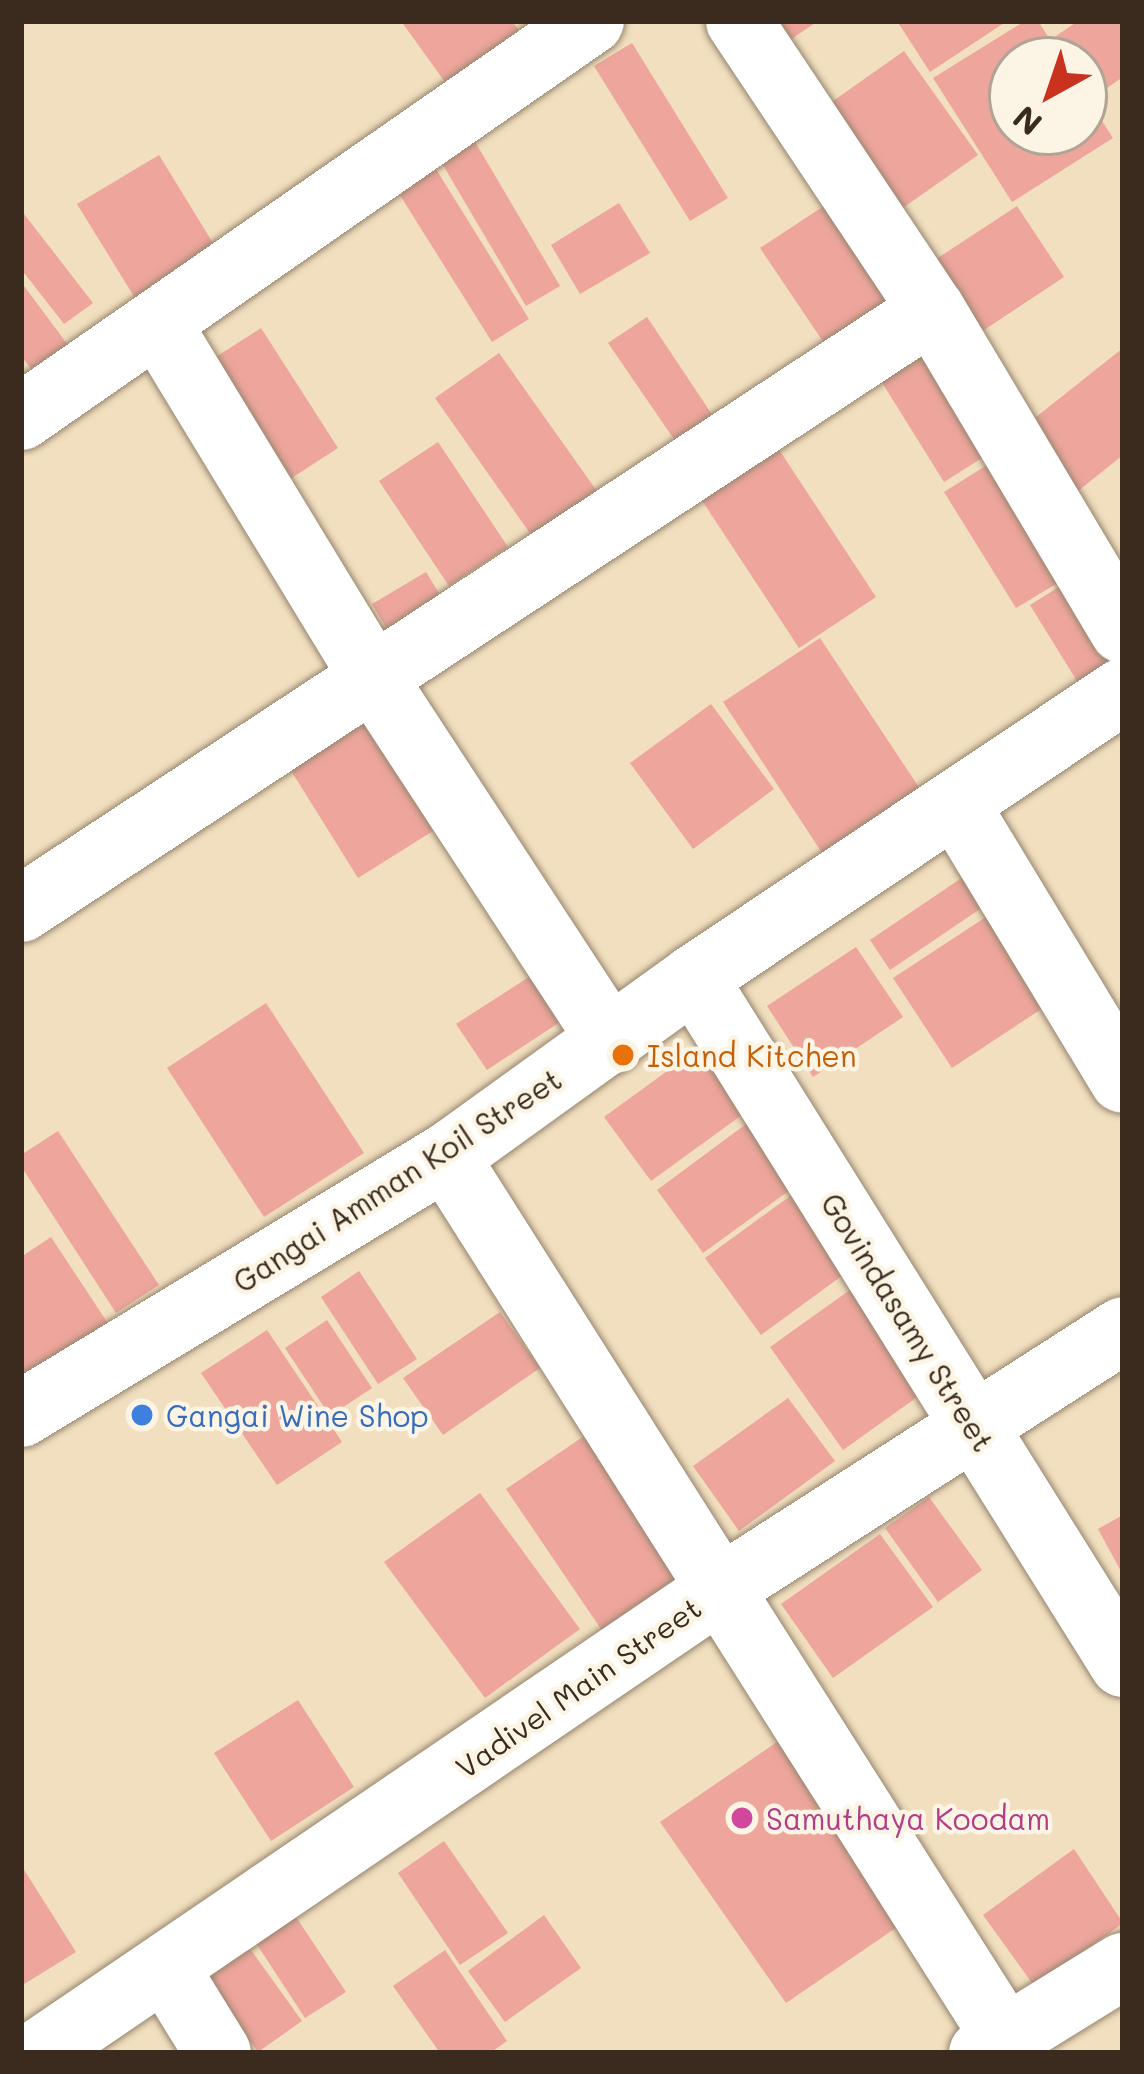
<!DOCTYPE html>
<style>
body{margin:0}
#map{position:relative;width:1144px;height:2074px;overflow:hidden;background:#f1dfbf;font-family:Mali,sans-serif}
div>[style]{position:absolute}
.building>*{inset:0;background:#eda59c}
.roads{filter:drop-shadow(0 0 3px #96846e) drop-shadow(0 0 3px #96846e)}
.minor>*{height:66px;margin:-33px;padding:0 33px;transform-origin:33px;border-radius:33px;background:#fff}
.tertiary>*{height:66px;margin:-33px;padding:0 33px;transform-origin:33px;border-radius:33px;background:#fff}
.dots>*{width:33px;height:33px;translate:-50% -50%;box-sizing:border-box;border:6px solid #fcf5e5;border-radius:50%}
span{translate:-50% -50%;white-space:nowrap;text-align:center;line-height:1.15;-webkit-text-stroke:9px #fcf5e5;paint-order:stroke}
.food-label{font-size:30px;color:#c56008}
.left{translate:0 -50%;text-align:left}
.street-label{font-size:30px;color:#3b2a1e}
.shop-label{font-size:30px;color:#366cbe}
.hotel-label{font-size:30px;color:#b23c85}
.frame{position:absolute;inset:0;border:24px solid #3b2a1e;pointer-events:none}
.north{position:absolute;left:988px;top:36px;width:120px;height:120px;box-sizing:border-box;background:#fcf5e5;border:3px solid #afa495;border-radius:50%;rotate:220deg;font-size:33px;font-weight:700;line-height:48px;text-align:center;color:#3b2a1e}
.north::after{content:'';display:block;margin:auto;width:42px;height:54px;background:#c8321e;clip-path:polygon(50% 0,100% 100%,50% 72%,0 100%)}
</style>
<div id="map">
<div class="building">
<div style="clip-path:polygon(401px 21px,512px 21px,524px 37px,450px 89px)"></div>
<div style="clip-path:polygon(760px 21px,818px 21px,778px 48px)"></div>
<div style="clip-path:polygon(897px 21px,1007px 21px,930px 72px)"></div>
<div style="clip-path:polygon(1025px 21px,1038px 21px,1063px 60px,1012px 60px,1012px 132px,1084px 132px,1084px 93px,1113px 138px,1012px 202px,933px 78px)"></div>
<div style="clip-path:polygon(1078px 21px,1123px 21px,1123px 77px,1097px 95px,1084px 60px,1073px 60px,1056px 36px)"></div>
<div style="clip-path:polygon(632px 43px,728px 198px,690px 221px,594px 66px)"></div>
<div style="clip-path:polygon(904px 51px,978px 155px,883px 222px,809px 118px)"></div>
<div style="clip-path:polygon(474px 140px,560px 286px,526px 306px,440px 160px)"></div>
<div style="clip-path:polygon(159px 155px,224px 261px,143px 311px,77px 204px)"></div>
<div style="clip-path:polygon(431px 161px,529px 319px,492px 342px,393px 184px)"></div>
<div style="clip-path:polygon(836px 198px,899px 293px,824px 343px,760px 248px)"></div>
<div style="clip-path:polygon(619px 203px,650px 253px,580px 294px,551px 245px)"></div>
<div style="clip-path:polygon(1017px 206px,1064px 277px,966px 342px,918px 271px)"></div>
<div style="clip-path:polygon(21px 210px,93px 303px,64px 324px,21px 269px)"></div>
<div style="clip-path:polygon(21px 282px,68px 345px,33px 371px,21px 356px)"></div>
<div style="clip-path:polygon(647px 317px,715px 419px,678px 445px,608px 343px)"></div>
<div style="clip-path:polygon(261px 328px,338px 448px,287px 481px,208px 362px)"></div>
<div style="clip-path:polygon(933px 343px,998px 448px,944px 482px,878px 376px)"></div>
<div style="clip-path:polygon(1123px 348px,1123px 455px,1073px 495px,1021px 429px)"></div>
<div style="clip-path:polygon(499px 353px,599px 494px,534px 539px,435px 398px)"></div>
<div style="clip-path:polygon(438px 442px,508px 547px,449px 586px,379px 481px)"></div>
<div style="clip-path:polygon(776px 445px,876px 597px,799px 648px,699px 496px)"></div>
<div style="clip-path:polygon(1003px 455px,1076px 572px,1016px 608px,944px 492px)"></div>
<div style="clip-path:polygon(426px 572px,453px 616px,399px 649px,372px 604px)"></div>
<div style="clip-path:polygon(1070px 580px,1123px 665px,1085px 694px,1030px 605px)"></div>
<div style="clip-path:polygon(820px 638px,926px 798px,828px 862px,723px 702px)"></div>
<div style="clip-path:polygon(711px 704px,774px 789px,693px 849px,630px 763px)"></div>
<div style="clip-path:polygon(366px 723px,433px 831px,358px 878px,290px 769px)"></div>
<div style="clip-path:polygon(963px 877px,983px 907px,890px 970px,870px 940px)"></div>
<div style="clip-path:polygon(992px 913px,1052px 1002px,952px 1068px,893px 978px)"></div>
<div style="clip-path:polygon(856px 947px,903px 1017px,813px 1077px,767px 1006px)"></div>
<div style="clip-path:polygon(532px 975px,563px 1020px,487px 1070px,456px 1024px)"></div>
<div style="clip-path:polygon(266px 1003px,364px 1153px,264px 1217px,167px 1068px)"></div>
<div style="clip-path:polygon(710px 1040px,757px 1104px,651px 1181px,604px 1117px)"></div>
<div style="clip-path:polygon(761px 1113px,808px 1177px,703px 1253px,657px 1190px)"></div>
<div style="clip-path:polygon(58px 1131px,159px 1285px,116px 1313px,21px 1166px,21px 1155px)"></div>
<div style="clip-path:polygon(808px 1183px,865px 1259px,761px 1335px,705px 1258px)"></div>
<div style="clip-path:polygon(51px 1237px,113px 1331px,21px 1381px,21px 1257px)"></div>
<div style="clip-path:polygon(359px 1271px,417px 1359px,378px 1384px,321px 1297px)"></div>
<div style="clip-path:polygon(861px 1282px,934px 1385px,843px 1450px,770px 1347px)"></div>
<div style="clip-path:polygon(500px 1312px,540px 1368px,443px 1435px,403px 1378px)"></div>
<div style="clip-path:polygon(327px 1320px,372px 1388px,330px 1416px,285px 1348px)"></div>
<div style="clip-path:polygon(267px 1330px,342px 1442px,277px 1485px,201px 1373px)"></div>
<div style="clip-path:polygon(788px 1398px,835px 1461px,739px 1531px,693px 1466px)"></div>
<div style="clip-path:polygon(593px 1430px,690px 1573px,603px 1632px,506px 1489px)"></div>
<div style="clip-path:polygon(480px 1493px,580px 1629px,485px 1698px,384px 1562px)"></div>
<div style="clip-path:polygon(929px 1497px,982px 1570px,938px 1602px,885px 1528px)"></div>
<div style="clip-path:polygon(1123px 1515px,1123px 1575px,1098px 1529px)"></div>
<div style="clip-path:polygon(880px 1534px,933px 1607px,833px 1678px,781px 1604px)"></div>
<div style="clip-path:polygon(298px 1700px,354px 1787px,271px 1841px,214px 1753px)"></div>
<div style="clip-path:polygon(777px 1742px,903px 1923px,786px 2003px,660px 1822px)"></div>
<div style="clip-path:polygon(444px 1841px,508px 1933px,460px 1965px,398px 1873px)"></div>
<div style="clip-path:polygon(1074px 1849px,1123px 1923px,1035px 1987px,983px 1915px)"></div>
<div style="clip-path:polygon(21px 1865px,76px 1952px,21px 1986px)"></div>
<div style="clip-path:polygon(292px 1911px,346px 1992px,305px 2018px,252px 1937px)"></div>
<div style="clip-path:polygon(544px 1915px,581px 1968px,505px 2022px,468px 1971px)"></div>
<div style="clip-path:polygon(246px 1943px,302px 2021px,258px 2052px,202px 1975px)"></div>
<div style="clip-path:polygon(445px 1950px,507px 2041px,490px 2053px,440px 2053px,393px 1986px)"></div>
</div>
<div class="roads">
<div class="minor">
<div style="left:739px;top:21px;width:348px;rotate:56.3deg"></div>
<div style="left:932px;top:310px;width:373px;rotate:59.2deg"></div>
<div style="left:160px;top:327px;width:416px;rotate:58.7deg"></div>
<div style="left:376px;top:682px;width:429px;rotate:56.8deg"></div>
<div style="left:21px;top:417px;width:694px;rotate:-34.79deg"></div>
<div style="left:957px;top:806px;width:320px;rotate:58.8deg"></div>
<div style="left:21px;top:909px;width:1090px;rotate:-33.33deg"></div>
<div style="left:694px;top:978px;width:809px;rotate:57.98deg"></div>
<div style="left:446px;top:1157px;width:1043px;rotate:57.6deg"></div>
<div style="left:167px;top:1970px;width:97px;rotate:58.4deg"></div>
<div style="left:38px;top:2053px;width:825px;rotate:-34.23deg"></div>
<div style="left:720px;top:1589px;width:479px;rotate:-32.7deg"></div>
<div style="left:982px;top:2053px;width:166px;rotate:-31.7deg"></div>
</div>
<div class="tertiary">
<div style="left:21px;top:1414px;width:497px;rotate:-31.2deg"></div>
<div style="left:446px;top:1157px;width:306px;rotate:-35.8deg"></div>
<div style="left:694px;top:978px;width:516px;rotate:-33.78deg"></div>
</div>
</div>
<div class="dots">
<div style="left:623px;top:1055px;background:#e8710a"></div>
<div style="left:142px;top:1415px;background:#3f7fe0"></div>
<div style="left:742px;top:1818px;background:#d1479c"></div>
</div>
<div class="food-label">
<span class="left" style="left:647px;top:1055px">Island Kitchen</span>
</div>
<div class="street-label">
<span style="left:397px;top:1180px;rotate:-33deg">Gangai Amman Koil Street</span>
<span style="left:908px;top:1322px;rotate:58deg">Govindasamy Street</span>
<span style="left:578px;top:1687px;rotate:-35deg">Vadivel Main Street</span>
</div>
<div class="shop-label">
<span class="left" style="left:166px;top:1415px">Gangai Wine Shop</span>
</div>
<div class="hotel-label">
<span class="left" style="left:766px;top:1818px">Samuthaya Koodam</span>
</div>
<div class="frame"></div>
<div class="north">N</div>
</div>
